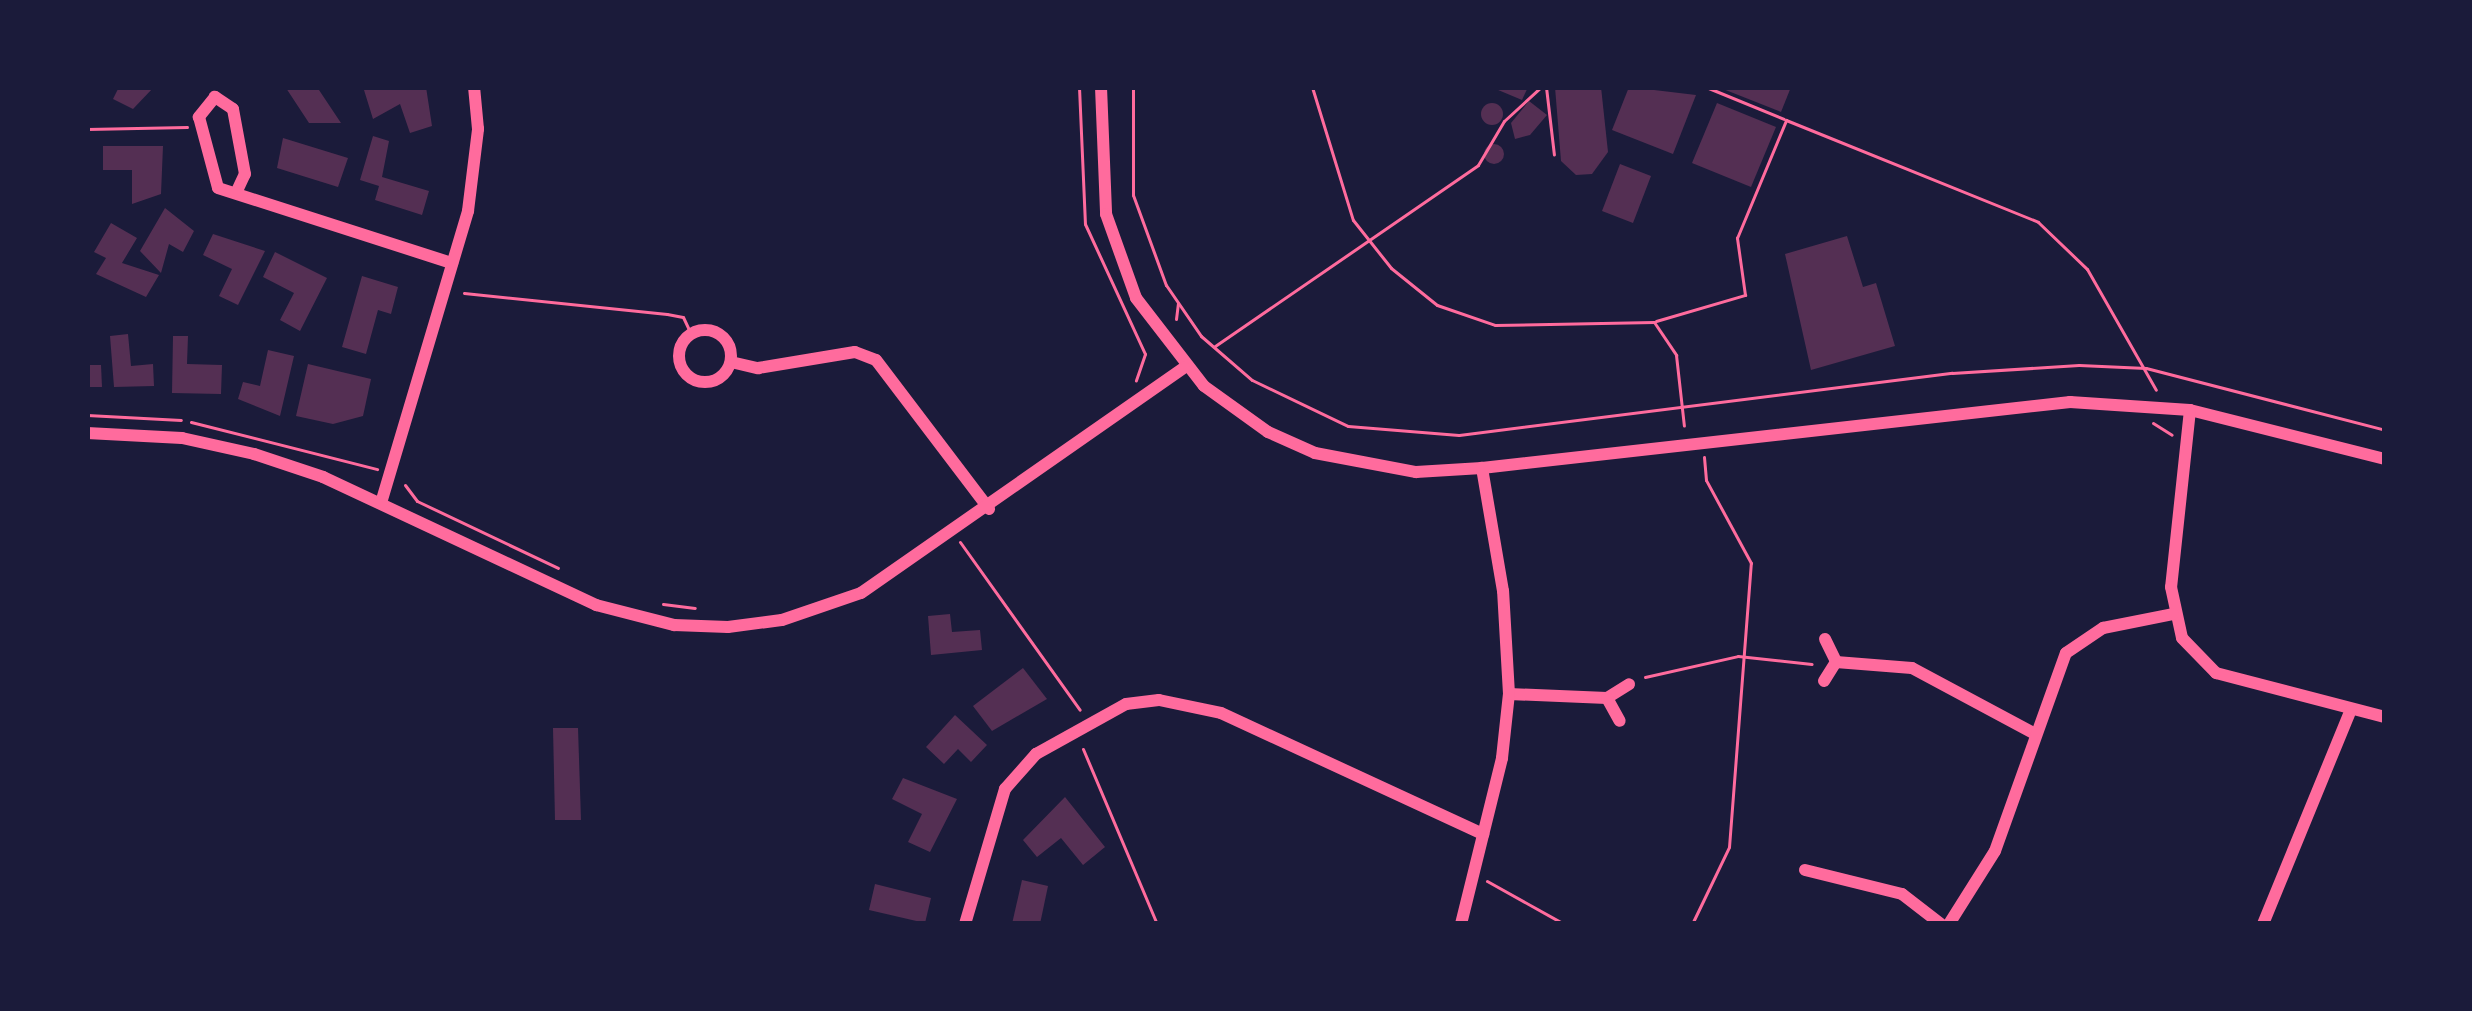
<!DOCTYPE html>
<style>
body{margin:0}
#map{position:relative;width:2472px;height:1011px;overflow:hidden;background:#1b1b3a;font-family:"Sofia Sans Condensed",sans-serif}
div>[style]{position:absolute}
.building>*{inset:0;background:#542f53}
.round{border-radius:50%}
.path>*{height:3px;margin:-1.5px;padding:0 1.5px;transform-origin:1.5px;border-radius:1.5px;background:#ff6b9d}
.minor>*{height:12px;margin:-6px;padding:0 6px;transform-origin:6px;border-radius:6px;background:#ff6b9d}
.minor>.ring{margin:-6px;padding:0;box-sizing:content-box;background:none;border:12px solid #ff6b9d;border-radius:50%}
span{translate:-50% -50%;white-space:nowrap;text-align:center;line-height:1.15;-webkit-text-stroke:9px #1b1b3a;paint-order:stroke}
.frame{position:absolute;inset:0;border:90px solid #1b1b3a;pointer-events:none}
</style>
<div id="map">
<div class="building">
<div style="clip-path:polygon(119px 87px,154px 87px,133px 109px,113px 99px)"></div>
<div style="clip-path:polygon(274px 87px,317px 87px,341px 123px,309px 123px,286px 88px)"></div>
<div style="clip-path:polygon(426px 87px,432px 126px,410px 133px,400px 104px,373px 119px,364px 90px)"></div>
<div style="clip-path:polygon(1491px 87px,1528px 87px,1522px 100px)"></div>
<div style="clip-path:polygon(1555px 87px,1601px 87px,1608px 152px,1592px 174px,1576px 175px,1561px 161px)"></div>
<div style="clip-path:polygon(1629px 87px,1696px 95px,1673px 154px,1612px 130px)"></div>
<div style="clip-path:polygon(1718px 87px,1791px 87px,1781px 112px)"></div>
<div style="clip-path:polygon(1529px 101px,1547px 115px,1530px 135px,1515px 139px,1511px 123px)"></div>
<div class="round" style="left:1481px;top:103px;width:22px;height:22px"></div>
<div style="clip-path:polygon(1717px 103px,1776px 127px,1751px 187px,1692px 163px)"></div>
<div style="clip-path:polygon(373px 136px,389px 141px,382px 177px,429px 191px,422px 215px,375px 200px,379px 186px,360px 180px)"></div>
<div style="clip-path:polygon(283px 138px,348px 158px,338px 187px,277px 168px)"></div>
<div class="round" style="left:1484px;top:144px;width:20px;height:20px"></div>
<div style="clip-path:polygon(103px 146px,163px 146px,161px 194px,132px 204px,132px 170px,103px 170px)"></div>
<div style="clip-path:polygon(1620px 164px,1651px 176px,1633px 223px,1602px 211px)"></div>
<div style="clip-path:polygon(165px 208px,194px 231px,183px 252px,169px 244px,161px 273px,140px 251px)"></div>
<div style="clip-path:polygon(111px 223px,137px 238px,122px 263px,159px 275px,146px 297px,96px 274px,106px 258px,94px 252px)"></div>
<div style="clip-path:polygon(213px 234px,265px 251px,238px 305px,219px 296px,232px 269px,203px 255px)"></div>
<div style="clip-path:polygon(1847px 236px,1863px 287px,1876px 283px,1895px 346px,1811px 370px,1785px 254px)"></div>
<div style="clip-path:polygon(275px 252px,327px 278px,300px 331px,280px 320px,294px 293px,263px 277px)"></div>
<div style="clip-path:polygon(362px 276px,398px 287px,391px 314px,378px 310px,366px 354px,342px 347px)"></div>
<div style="clip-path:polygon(128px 334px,131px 366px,153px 364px,154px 386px,114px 387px,110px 336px)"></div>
<div style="clip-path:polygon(173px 336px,188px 336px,187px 364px,222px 365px,221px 394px,172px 393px)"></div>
<div style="clip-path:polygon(268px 350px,294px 356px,280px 416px,238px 399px,243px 382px,260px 386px)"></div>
<div style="clip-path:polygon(308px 364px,371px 379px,363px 416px,333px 424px,296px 416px)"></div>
<div style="clip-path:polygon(87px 365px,101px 365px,102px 387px,87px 387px)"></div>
<div style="clip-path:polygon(950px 614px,952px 632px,980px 630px,982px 650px,931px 655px,928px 616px)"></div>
<div style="clip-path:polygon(1023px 668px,1047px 699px,992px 731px,973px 706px)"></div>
<div style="clip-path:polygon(955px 715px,987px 745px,971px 762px,958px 749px,944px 764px,926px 747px)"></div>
<div style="clip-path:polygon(553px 728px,578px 728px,581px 820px,555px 820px)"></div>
<div style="clip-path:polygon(903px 778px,957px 799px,930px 852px,908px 842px,922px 814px,892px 799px)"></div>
<div style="clip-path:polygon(1065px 797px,1105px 847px,1083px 865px,1061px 838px,1037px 857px,1023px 840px)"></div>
<div style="clip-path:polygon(1022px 880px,1048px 886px,1040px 924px,1012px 924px)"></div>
<div style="clip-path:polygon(875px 884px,931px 898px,925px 923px,869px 910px)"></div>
</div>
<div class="path">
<div style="left:1079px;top:87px;width:137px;rotate:87.5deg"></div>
<div style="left:1085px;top:224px;width:143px;rotate:65.2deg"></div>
<div style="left:1145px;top:354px;width:28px;rotate:109deg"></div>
<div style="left:1133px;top:87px;width:108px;rotate:90deg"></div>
<div style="left:1133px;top:195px;width:96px;rotate:69.9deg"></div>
<div style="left:1166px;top:285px;width:62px;rotate:55.5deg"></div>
<div style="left:1201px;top:336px;width:67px;rotate:40.8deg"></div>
<div style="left:1252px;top:380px;width:106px;rotate:25.6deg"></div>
<div style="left:1348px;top:426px;width:111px;rotate:4.6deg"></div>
<div style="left:1459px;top:435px;width:497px;rotate:-7.2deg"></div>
<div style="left:1952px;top:373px;width:127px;rotate:-3.6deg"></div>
<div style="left:2079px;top:365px;width:67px;rotate:2.6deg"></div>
<div style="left:2146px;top:368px;width:247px;rotate:14.5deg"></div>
<div style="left:1312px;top:87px;width:139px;rotate:72.9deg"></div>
<div style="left:1353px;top:220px;width:61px;rotate:51.6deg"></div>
<div style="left:1391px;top:268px;width:59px;rotate:38.8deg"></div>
<div style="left:1437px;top:305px;width:61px;rotate:19deg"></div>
<div style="left:1495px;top:325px;width:159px;rotate:-1.1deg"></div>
<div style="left:1654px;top:322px;width:40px;rotate:56deg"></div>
<div style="left:1676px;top:355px;width:71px;rotate:83.6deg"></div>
<div style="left:1546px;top:87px;width:68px;rotate:83.3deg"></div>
<div style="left:1706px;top:87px;width:84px;rotate:22.3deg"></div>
<div style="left:87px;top:129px;width:100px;rotate:-1.1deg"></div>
<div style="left:464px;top:293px;width:204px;rotate:5.9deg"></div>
<div style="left:667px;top:314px;width:16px;rotate:11deg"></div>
<div style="left:683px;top:317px;width:19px;rotate:65deg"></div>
<div style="left:1176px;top:319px;width:16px;rotate:-83deg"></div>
<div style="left:1656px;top:321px;width:93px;rotate:-16.3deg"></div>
<div style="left:1745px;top:295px;width:58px;rotate:-98deg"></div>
<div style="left:1737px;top:238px;width:128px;rotate:-67.4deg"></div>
<div style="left:1786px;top:120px;width:272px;rotate:22deg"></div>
<div style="left:2038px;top:222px;width:68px;rotate:43.8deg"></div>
<div style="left:2087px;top:269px;width:139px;rotate:60.3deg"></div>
<div style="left:1215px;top:346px;width:319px;rotate:-34.5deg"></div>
<div style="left:1478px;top:165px;width:51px;rotate:-59.4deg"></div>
<div style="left:1504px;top:121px;width:50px;rotate:-42.6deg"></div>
<div style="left:87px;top:415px;width:94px;rotate:3deg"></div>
<div style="left:191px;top:422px;width:192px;rotate:14.2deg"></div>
<div style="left:2153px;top:423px;width:22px;rotate:32deg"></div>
<div style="left:405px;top:485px;width:20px;rotate:53deg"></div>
<div style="left:417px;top:501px;width:156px;rotate:25.4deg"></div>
<div style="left:960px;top:542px;width:206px;rotate:54.5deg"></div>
<div style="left:663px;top:604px;width:32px;rotate:7deg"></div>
<div style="left:1645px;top:677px;width:95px;rotate:-12.7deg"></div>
<div style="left:1738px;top:656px;width:74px;rotate:6.2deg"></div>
<div style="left:1083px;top:749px;width:190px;rotate:67.1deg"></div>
<div style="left:1487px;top:881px;width:88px;rotate:29.2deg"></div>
<div style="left:1692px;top:924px;width:85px;rotate:-64.3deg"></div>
<div style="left:1729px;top:847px;width:285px;rotate:-85.6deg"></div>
<div style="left:1751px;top:563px;width:94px;rotate:-118.5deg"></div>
<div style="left:1706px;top:480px;width:23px;rotate:-95deg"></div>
</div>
<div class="minor">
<div style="left:1101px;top:87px;width:127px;rotate:87.7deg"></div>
<div style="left:1106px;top:214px;width:89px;rotate:70.3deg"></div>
<div style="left:1136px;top:298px;width:111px;rotate:52.3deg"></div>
<div style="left:1204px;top:386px;width:79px;rotate:35.7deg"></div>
<div style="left:1268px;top:432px;width:51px;rotate:24.1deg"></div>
<div style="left:1315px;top:453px;width:103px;rotate:10.7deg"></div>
<div style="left:1416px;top:472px;width:66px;rotate:-3.5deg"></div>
<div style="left:1482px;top:468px;width:592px;rotate:-6.4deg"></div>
<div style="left:2070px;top:402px;width:120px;rotate:3.8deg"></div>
<div style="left:2190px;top:410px;width:201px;rotate:14.1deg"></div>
<div style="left:236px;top:193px;width:21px;rotate:-65deg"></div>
<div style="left:245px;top:174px;width:66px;rotate:-100.5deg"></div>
<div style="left:233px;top:109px;width:22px;rotate:-146deg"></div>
<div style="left:215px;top:97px;width:26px;rotate:129deg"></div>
<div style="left:199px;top:117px;width:73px;rotate:75deg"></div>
<div style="left:218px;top:188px;width:246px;rotate:17.8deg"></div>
<div class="ring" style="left:679px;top:330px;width:40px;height:40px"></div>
<div style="left:731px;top:362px;width:28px;rotate:13deg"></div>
<div style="left:758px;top:368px;width:98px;rotate:-9.4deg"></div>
<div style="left:855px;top:352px;width:22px;rotate:21deg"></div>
<div style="left:876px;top:360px;width:187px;rotate:52.8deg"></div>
<div style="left:2190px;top:410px;width:178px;rotate:96.1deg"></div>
<div style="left:2171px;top:587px;width:52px;rotate:77.8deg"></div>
<div style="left:2182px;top:638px;width:49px;rotate:45.8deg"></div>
<div style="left:2216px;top:673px;width:175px;rotate:14.6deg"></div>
<div style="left:87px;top:433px;width:95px;rotate:3deg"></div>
<div style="left:182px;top:438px;width:74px;rotate:12.5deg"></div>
<div style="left:254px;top:454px;width:73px;rotate:18.4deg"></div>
<div style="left:323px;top:477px;width:302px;rotate:25.1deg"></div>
<div style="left:596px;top:605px;width:81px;rotate:14.4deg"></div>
<div style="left:674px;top:625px;width:54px;rotate:2.1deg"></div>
<div style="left:728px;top:627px;width:54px;rotate:-7.4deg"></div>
<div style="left:782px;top:620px;width:83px;rotate:-18.9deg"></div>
<div style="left:861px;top:593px;width:394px;rotate:-34.9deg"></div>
<div style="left:381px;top:503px;width:305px;rotate:-73.4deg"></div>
<div style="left:468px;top:211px;width:83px;rotate:-83deg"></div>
<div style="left:478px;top:129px;width:42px;rotate:-95.4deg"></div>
<div style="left:1825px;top:639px;width:25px;rotate:64deg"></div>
<div style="left:1836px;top:662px;width:76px;rotate:4.5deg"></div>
<div style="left:1912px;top:668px;width:137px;rotate:28.2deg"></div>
<div style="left:1824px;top:681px;width:22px;rotate:-58deg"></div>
<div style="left:1509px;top:694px;width:98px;rotate:2.3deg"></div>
<div style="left:1607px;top:698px;width:26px;rotate:-32deg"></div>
<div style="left:1607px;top:698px;width:26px;rotate:61deg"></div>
<div style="left:1805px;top:870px;width:100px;rotate:13.9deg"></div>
<div style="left:1902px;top:894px;width:49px;rotate:37.6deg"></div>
<div style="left:965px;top:924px;width:141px;rotate:-73.5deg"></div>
<div style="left:1005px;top:789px;width:47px;rotate:-48.5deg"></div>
<div style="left:1036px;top:754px;width:103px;rotate:-29.1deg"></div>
<div style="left:1126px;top:704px;width:33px;rotate:-7deg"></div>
<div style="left:1159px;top:700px;width:63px;rotate:11.8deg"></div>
<div style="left:1221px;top:713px;width:289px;rotate:24.8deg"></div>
<div style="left:1461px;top:924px;width:171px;rotate:-76.1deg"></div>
<div style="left:1502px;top:758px;width:64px;rotate:-83.8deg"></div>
<div style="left:1509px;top:694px;width:103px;rotate:-93.3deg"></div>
<div style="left:1503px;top:591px;width:125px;rotate:-99.7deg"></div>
<div style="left:1949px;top:924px;width:86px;rotate:-57.8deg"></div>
<div style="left:1995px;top:851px;width:210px;rotate:-70.3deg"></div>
<div style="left:2066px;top:653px;width:45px;rotate:-34deg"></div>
<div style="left:2103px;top:628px;width:71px;rotate:-11.3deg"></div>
<div style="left:2263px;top:924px;width:232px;rotate:-67.7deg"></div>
</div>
<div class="frame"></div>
</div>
